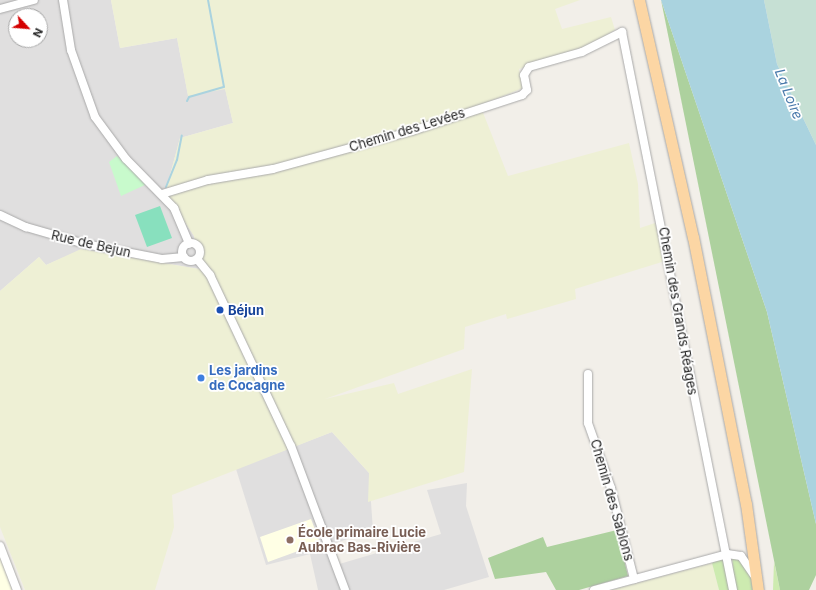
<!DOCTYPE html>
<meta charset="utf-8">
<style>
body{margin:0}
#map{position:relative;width:816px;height:590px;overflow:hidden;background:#f2efe9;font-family:Inter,sans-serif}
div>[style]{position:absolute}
.residential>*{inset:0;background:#e0dfdf}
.education>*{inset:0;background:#ffffe5}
.farmland>*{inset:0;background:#eef0d5}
.grass>*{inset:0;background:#cdebb0}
.forest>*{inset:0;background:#add19e}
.wetland>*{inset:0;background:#c6e0d4}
.park>*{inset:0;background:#c8facc}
.pitch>*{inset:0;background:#88e0be}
.water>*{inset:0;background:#aad3df}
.stream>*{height:2px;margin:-1px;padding:0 1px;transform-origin:1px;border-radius:1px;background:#aad3df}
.roads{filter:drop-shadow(0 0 1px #a9a9a9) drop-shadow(0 0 1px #a9a9a9)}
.minor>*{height:8px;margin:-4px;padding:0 4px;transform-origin:4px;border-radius:4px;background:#fff}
.minor>.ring{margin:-4px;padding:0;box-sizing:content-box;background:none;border:8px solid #fff;border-radius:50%}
.major>*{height:11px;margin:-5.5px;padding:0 5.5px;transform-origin:5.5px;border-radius:5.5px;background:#fcd6a4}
.dots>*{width:11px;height:11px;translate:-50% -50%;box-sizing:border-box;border:2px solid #fff;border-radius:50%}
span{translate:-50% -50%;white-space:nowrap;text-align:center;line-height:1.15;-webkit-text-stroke:3.5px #fff;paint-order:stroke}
.street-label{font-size:13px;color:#222}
.transit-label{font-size:13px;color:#164399;font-weight:700}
.left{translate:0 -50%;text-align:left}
.shop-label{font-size:13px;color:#366cbe;font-weight:700}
.education-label{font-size:13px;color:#785e54;font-weight:700}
.water-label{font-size:14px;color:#4a7aab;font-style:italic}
.north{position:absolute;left:8px;top:8px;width:40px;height:40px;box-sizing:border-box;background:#fff;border:1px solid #a7a7a7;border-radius:50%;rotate:116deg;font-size:11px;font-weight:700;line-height:16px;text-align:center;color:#222}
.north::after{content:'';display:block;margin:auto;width:14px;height:18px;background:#d40000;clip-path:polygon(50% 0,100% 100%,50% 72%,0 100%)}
</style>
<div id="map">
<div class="residential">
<div style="clip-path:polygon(evenodd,0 0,111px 0,120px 48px,177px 38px,188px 95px,225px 88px,233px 123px,180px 138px,167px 186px,169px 197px,194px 236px,200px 269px,81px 250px,46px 265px,39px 257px,0 291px,0 0,16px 16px,40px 16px,40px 40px,16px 40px,16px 16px)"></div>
<div style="clip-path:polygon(332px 432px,369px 473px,373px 531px,329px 545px,336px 565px,441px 534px,427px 490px,467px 483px,466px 506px,489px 577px,444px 590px,318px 590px,310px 554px,266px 565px,236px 469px)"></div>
</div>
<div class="education">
<div style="clip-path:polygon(311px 519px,320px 543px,268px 562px,260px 537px)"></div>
<div style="clip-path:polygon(0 556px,12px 590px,0 590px)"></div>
</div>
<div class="farmland">
<div style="clip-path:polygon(111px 0,580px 0,555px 9px,562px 29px,611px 17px,615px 30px,590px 45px,519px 69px,523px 88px,480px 105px,508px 176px,629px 143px,638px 184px,640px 228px,655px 223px,665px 261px,575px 289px,576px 299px,507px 319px,506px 314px,465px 327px,464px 349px,325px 399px,394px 383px,398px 394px,472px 369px,464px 472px,368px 502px,369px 473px,332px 432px,172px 495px,174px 527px,155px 590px,25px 590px,0 527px,0 291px,39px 257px,46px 265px,81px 249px,199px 269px,194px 236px,168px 197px,167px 186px,180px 138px,233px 123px,225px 89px,188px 96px,177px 38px,120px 48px)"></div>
<div style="clip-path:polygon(712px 563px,719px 590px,611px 590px)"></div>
</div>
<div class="grass">
<div style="clip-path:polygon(732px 557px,742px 560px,752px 578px,754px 590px,735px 590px)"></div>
<div style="clip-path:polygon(719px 559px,725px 560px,731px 590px,719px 590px,712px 563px)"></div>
<div style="clip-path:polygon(774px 562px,780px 590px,773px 590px)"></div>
</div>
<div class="forest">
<div style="clip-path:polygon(661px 0,767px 312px,816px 524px,816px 575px,809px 590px,780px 590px)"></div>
<div style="clip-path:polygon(617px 530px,628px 576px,579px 590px,556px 590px,546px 572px,495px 579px,488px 558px,543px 537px,547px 547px)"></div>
</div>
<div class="wetland">
<div style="clip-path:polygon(764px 0,816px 0,816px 145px,777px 64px)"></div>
</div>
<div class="park">
<div style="clip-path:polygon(117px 156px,147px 184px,121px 196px,109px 162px)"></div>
</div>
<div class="pitch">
<div style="clip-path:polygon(160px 206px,172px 238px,147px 247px,135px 215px)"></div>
</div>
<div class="water">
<div style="clip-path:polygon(661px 0,764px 0,777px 64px,816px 145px,816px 524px,767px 312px)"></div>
</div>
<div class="stream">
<div style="left:187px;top:101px;width:4px;rotate:-63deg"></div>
<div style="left:189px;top:97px;width:36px;rotate:-16deg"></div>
<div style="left:224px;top:87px;width:88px;rotate:-100.4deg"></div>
<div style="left:166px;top:187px;width:29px;rotate:-68deg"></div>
<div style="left:177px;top:160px;width:25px;rotate:-79deg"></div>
</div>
<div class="roads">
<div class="minor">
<div style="left:63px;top:0;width:51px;rotate:80.9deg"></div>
<div style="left:71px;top:50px;width:71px;rotate:70.3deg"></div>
<div style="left:95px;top:117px;width:52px;rotate:53.6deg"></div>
<div style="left:126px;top:159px;width:69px;rotate:45.6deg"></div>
<div style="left:174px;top:208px;width:39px;rotate:67deg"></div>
<div style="left:0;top:9px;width:35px;rotate:-15deg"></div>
<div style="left:162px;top:194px;width:48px;rotate:-16.9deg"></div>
<div style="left:208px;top:180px;width:66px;rotate:-9.6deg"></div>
<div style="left:273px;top:169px;width:144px;rotate:-15.3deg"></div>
<div style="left:412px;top:131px;width:116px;rotate:-18.1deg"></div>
<div style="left:522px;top:95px;width:7px;rotate:-45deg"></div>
<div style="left:527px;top:90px;width:15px;rotate:-101deg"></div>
<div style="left:524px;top:75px;width:9px;rotate:-58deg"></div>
<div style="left:529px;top:67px;width:55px;rotate:-15.8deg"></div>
<div style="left:582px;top:52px;width:45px;rotate:-26.6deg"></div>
<div style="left:622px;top:32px;width:569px;rotate:78.75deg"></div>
<div style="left:0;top:215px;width:29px;rotate:25deg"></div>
<div style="left:26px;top:227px;width:61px;rotate:16.1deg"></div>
<div style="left:85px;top:244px;width:78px;rotate:11deg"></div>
<div style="left:162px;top:259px;width:22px;rotate:-5deg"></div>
<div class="ring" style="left:182px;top:243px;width:10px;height:10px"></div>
<div style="left:197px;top:259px;width:21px;rotate:51deg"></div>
<div style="left:210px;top:275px;width:189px;rotate:64.7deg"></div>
<div style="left:291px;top:446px;width:154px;rotate:69.4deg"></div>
<div style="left:588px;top:374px;width:49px;rotate:90deg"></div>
<div style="left:588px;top:423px;width:69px;rotate:70.5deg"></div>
<div style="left:611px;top:488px;width:94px;rotate:75.8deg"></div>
<div style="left:0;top:546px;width:47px;rotate:68.9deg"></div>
<div style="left:594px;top:590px;width:138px;rotate:-15.1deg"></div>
<div style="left:727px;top:554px;width:14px;rotate:8deg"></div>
<div style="left:741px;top:556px;width:23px;rotate:56deg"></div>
</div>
<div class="major">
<div style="left:639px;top:0;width:243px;rotate:77.2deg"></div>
<div style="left:693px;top:237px;width:272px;rotate:78.8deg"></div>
<div style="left:746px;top:504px;width:87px;rotate:82.1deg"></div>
</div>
</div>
<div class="dots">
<div style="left:220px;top:310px;background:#1a4fb4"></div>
<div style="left:201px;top:378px;background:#3f7fe0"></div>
<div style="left:290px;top:540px;background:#8d6e63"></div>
</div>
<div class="street-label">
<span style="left:407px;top:130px;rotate:-17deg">Chemin des Levées</span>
<span style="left:91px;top:244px;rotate:13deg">Rue de Bejun</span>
<span style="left:678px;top:311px;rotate:80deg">Chemin des Grands Réages</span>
<span style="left:612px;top:500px;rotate:74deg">Chemin des Sablons</span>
</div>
<div class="transit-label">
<span class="left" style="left:228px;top:310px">Béjun</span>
</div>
<div class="shop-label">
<span class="left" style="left:209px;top:378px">Les jardins<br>de Cocagne</span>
</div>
<div class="education-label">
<span class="left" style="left:298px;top:540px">École primaire Lucie<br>Aubrac Bas-Rivière</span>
</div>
<div class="water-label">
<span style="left:789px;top:94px;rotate:68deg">La Loire</span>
</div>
<div class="north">N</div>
</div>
